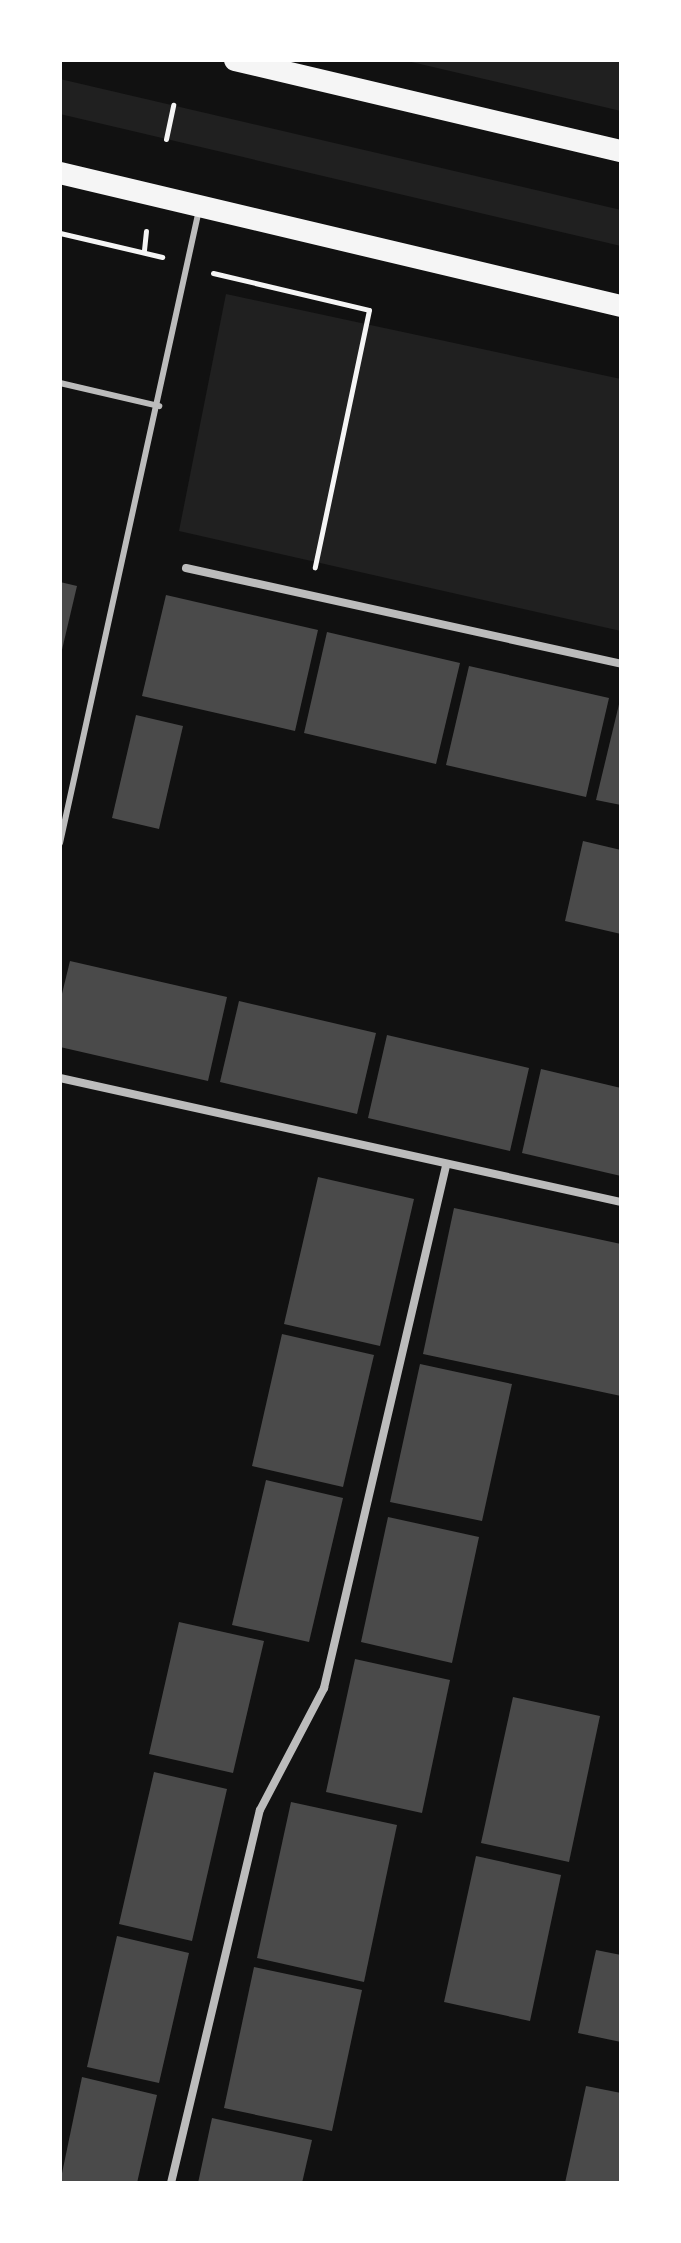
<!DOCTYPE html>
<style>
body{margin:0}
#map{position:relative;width:681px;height:2243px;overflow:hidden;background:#111;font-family:Mulish,sans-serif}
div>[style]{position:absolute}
.green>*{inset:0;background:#202020}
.building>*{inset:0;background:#4a4a4a}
.path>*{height:5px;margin:-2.5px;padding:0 2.5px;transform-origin:2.5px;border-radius:2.5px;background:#f5f5f5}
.service>*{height:6px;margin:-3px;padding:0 3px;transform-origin:3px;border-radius:3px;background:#bcbcbc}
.minor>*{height:8px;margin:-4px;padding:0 4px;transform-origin:4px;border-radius:4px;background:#bcbcbc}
.trunk>*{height:22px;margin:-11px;padding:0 11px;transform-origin:11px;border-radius:11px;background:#f5f5f5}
span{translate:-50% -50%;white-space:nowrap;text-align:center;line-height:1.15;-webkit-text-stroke:6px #fff;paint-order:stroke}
.frame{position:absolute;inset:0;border:62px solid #fff;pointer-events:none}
</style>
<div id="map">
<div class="green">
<div style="clip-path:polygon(403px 60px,621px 60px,621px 111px)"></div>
<div style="clip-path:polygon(60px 79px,621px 210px,621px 246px,60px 114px)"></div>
<div style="clip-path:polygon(226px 294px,621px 379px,621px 631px,179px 531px)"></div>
</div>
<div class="building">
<div style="clip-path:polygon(60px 582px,77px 586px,61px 654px,60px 654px)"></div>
<div style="clip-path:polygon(166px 595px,318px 630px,295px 731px,142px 696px)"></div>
<div style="clip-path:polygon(327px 632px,460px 663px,436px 764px,304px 733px)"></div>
<div style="clip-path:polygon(469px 666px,609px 698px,586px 797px,446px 765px)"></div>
<div style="clip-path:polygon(621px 696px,621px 805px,596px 800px)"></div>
<div style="clip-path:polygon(136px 715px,183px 726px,159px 829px,112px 818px)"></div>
<div style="clip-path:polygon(583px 841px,621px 850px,621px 934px,565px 921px)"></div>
<div style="clip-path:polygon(70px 961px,227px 997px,208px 1081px,60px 1047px,60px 1002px)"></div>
<div style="clip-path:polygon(239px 1001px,376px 1033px,357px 1114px,220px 1082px)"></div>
<div style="clip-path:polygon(387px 1035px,529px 1068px,510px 1151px,368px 1118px)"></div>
<div style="clip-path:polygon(541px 1069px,621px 1088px,621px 1176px,522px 1153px)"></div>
<div style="clip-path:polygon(318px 1177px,414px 1199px,380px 1346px,284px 1324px)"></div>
<div style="clip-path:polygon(454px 1208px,621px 1244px,621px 1396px,423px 1354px)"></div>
<div style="clip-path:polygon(282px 1334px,374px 1355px,343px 1487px,252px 1466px)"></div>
<div style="clip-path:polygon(420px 1364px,512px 1384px,482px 1521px,390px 1502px)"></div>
<div style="clip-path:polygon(266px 1480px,343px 1498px,309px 1642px,232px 1625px)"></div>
<div style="clip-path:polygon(388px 1517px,479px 1537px,452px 1663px,361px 1642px)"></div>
<div style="clip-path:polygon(179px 1622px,264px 1641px,233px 1773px,149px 1754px)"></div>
<div style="clip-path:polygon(355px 1659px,450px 1680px,422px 1813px,326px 1792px)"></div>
<div style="clip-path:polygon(513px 1697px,600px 1716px,569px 1862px,481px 1843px)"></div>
<div style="clip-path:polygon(154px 1772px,227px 1789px,192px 1941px,119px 1924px)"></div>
<div style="clip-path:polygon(291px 1802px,397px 1825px,364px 1982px,257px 1958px)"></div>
<div style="clip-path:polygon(476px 1856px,561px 1875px,530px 2021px,444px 2002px)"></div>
<div style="clip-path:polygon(117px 1936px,189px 1953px,159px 2083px,87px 2067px)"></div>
<div style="clip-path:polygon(596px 1950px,621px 1955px,621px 2042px,578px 2033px)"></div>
<div style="clip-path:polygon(254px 1967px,362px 1990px,332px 2131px,224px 2108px)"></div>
<div style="clip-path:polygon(82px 2077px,157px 2095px,137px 2183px,60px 2183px)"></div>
<div style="clip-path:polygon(586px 2086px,621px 2093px,621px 2183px,565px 2183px)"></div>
<div style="clip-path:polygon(212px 2118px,312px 2140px,302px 2183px,198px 2183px)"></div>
</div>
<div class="path">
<div style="left:166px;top:139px;width:35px;rotate:-78deg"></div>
<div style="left:60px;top:233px;width:105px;rotate:13.2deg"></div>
<div style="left:144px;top:250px;width:19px;rotate:-84deg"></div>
<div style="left:213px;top:273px;width:160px;rotate:13.3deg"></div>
<div style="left:369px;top:310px;width:263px;rotate:101.9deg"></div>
</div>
<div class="service">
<div style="left:60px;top:383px;width:102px;rotate:13.1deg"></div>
<div style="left:60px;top:843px;width:648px;rotate:-77.62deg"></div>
</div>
<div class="minor">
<div style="left:186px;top:568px;width:445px;rotate:12.4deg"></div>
<div style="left:60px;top:1078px;width:575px;rotate:12.46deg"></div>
<div style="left:171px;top:2183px;width:383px;rotate:-76.6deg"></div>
<div style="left:260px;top:1810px;width:138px;rotate:-62.3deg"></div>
<div style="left:324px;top:1688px;width:536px;rotate:-76.85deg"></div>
</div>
<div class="trunk">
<div style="left:235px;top:60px;width:397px;rotate:13.3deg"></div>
<div style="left:60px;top:173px;width:577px;rotate:13.34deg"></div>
</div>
<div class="frame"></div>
</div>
